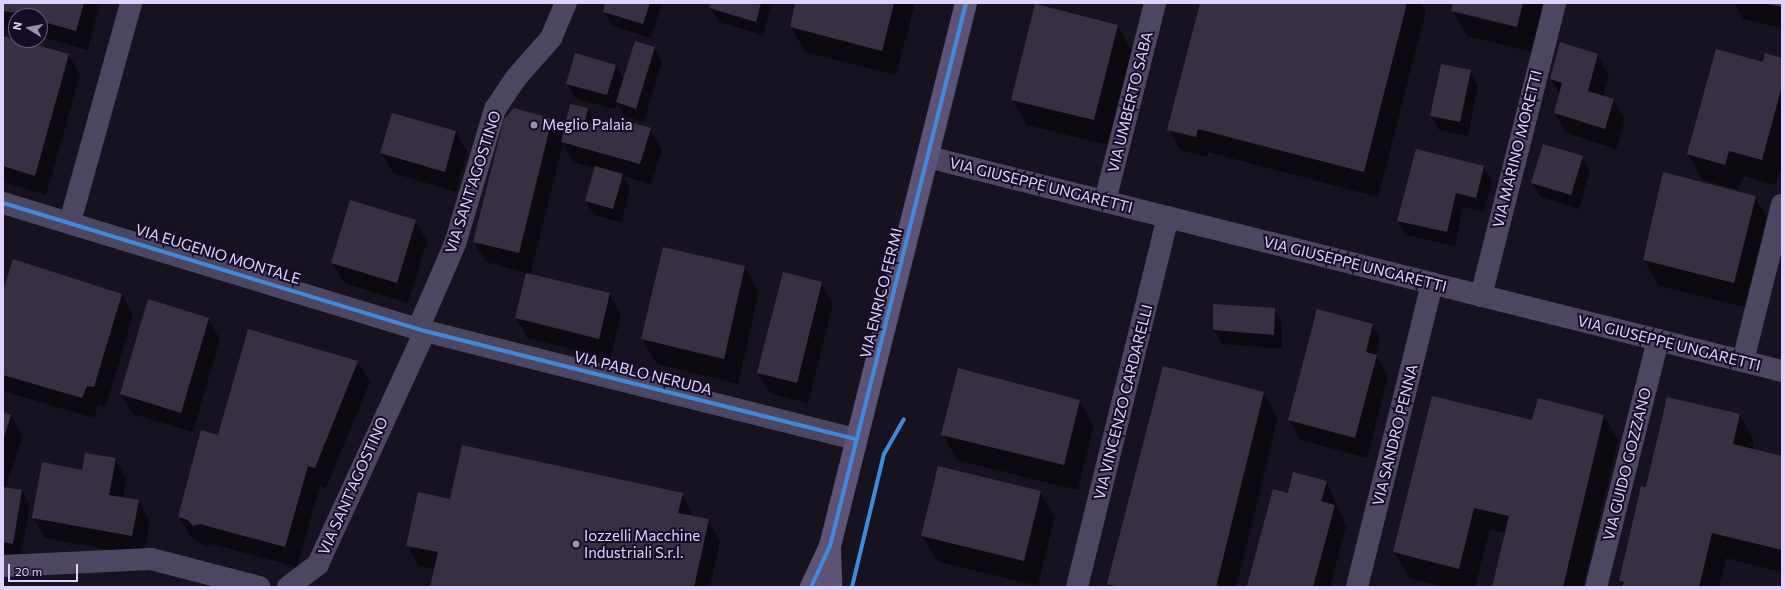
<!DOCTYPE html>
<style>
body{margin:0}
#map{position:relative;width:1785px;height:590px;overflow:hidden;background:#171220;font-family:Commissioner,sans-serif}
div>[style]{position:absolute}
.shadow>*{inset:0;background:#0007}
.building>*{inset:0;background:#373042}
.street>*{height:22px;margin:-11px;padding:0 11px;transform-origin:11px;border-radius:11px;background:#4d4661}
.secondary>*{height:22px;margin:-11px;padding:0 11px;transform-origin:11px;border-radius:11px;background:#5d5374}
.cycleway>*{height:4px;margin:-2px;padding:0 2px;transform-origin:2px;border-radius:2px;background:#408adc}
.dots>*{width:11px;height:11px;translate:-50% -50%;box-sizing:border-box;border:2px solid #160c26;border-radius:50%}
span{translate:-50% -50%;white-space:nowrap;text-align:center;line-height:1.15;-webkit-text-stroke:4px #160c26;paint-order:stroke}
.street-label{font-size:15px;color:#e0d1ff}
.poi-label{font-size:15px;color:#e0d1ff}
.left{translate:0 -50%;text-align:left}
.frame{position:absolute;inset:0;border:4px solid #e0d1ff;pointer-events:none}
.north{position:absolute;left:8px;top:8px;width:40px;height:40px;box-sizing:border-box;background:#160c26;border:1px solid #675b7d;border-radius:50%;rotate:280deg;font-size:11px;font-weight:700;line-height:16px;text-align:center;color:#e0d1ff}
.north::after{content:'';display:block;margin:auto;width:14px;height:18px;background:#9a8eb1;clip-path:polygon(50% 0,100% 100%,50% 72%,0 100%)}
.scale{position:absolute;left:8px;top:564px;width:70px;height:18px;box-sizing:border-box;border:2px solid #e0d1ff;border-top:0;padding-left:5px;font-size:12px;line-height:14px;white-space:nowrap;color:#e0d1ff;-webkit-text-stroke:3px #160c26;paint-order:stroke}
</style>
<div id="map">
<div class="shadow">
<div style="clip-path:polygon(3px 3px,100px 3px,88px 50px,40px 37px,40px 16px,16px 16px,16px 31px,3px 27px)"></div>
<div style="clip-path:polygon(606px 3px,662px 3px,651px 38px,612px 26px,604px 11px)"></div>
<div style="clip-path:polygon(712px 3px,772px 3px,763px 35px,719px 22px,710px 8px)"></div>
<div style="clip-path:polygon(796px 3px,915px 3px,896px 75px,805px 52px,791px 27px)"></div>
<div style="clip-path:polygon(1201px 3px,1421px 3px,1426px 11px,1378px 197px,1208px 152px,1207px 157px,1180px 150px,1169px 129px)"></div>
<div style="clip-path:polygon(1454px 3px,1543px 3px,1532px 52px,1467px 36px,1452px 10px)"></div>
<div style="clip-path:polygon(1734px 3px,1782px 3px,1782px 28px,1743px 19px)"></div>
<div style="clip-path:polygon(1117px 25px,1132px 51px,1108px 145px,1027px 125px,1012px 100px)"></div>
<div style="clip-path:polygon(3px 37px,69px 55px,80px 75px,46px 195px,3px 182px)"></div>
<div style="clip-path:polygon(1561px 43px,1597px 55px,1609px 75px,1603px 97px,1614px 100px,1625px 120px,1616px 149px,1566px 133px,1555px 113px,1560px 95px,1551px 79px)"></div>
<div style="clip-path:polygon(654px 48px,662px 62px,644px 122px,625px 116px,617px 103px,615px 109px,575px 98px,567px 83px,616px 65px,624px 80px)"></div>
<div style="clip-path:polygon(1782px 59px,1782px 165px,1776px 185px,1743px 176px,1739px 190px,1703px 180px,1688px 154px,1763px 63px)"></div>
<div style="clip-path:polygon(1470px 71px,1478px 85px,1468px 136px,1439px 130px,1431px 116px)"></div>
<div style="clip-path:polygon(588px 109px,597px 126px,628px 134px,650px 129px,662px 149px,651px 184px,623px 176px,630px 189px,621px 222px,594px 215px,586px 201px,596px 168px,574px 162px,563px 143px,530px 275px,609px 294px,621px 314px,610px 359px,528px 338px,516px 318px,527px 273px,486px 262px,474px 242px,552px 119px,563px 139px)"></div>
<div style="clip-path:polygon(456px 132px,467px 152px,456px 192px,393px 173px,382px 153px)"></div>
<div style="clip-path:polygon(1582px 157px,1590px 171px,1579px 209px,1541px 197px,1532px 183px)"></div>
<div style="clip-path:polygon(1484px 166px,1492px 181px,1484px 212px,1463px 207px,1455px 246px,1406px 235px,1398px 221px)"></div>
<div style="clip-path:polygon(1755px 197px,1770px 222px,1749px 308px,1659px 286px,1644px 260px)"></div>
<div style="clip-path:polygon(415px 221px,427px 241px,408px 303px,344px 283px,332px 263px)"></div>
<div style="clip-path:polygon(745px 267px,759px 292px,738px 384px,657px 364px,642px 339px)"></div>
<div style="clip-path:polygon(821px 283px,833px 303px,808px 403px,770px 393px,758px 373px)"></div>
<div style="clip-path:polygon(3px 294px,122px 294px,133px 315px,106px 407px,98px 405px,94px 418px,3px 391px)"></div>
<div style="clip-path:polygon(1214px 305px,1274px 309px,1282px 323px,1282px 349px,1222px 344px,1214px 330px)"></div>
<div style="clip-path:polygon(208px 319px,220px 339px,193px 432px,133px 414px,121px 394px)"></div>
<div style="clip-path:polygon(1372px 325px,1380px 339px,1376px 355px,1388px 376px,1367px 458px,1300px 440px,1289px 420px)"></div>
<div style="clip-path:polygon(248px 330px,358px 362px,370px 382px,326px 488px,320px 486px,297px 567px,212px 544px,205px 546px,191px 537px,179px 517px,218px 436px)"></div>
<div style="clip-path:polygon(1263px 393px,1278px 418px,1236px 587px,1110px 587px,1155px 395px)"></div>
<div style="clip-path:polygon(1079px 401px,1094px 426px,1078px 490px,957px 460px,943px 435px)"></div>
<div style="clip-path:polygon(3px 413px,11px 416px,23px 436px,5px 488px,22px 491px,30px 505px,20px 558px,3px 555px)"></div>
<div style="clip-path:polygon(1604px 415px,1618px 441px,1583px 587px,1493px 587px,1506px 533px,1490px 529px,1475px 587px,1446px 587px,1409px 578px,1394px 552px,1532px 421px)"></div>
<div style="clip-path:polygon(1740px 415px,1754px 441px,1752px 450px,1782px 457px,1782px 572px,1726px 558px,1719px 587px,1623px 587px,1620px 581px,1647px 488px)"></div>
<div style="clip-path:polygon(115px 459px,127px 480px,123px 498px,138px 501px,150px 521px,143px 556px,45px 538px,33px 517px,83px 471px)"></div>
<div style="clip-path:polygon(1326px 481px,1346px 526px,1330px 587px,1249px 587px,1289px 494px)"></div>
<div style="clip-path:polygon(1040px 492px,1055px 517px,1038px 586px,937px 561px,922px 536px)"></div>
<div style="clip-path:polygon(682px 494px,693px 517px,708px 520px,720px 541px,710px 587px,431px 587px,435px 569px,419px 566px,407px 545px,451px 500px)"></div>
</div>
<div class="building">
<div style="clip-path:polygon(3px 3px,84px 3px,76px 31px,40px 21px,40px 16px,3px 11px)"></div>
<div style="clip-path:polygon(605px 3px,650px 3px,643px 24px,603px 12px)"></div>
<div style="clip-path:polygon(711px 3px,761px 3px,756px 22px,709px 8px)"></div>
<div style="clip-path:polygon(795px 3px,894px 3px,882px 51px,790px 27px)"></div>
<div style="clip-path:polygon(1200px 3px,1407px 3px,1364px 172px,1198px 129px,1196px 137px,1167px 130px)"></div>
<div style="clip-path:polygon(1453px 3px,1523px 3px,1517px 27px,1451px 11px)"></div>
<div style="clip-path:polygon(1768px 3px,1782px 3px,1782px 7px,1768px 4px)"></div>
<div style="clip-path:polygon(1035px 4px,1118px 25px,1094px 120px,1011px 100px)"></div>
<div style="clip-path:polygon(3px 36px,69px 54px,35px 176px,3px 166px)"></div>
<div style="clip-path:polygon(635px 41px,655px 47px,636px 109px,616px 102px)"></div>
<div style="clip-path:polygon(1560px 42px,1598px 54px,1588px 91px,1614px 99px,1605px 129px,1554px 113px,1562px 83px,1550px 79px)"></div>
<div style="clip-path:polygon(1716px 49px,1763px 62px,1765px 53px,1782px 58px,1782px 86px,1762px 160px,1729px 151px,1725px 165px,1687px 154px)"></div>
<div style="clip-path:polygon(575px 53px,616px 65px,607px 95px,566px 84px)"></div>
<div style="clip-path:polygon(1441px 64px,1471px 70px,1460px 122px,1430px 116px)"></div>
<div style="clip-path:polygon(570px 104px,588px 108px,585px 122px,627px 133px,630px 122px,651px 128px,640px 164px,561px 142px)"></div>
<div style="clip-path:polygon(514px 108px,552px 119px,519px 253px,473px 242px,504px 119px)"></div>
<div style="clip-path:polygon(392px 113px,456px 131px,445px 172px,380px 153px)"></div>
<div style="clip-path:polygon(1543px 144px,1583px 156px,1571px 195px,1531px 183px)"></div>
<div style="clip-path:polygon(1416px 149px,1484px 166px,1476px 198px,1456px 193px,1447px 232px,1397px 221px)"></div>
<div style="clip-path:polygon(595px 166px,623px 174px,613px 209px,585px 201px)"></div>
<div style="clip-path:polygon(1663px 172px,1756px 196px,1734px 283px,1643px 260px)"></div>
<div style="clip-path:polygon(350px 200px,416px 220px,397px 283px,331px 263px)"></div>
<div style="clip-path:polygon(663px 247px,745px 266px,724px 359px,641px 339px)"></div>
<div style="clip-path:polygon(13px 259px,122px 294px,94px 387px,87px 386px,82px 398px,3px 375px,3px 291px)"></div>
<div style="clip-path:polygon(783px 272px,822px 282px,797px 383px,757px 373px)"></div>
<div style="clip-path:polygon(526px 273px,610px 293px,599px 339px,515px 318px)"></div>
<div style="clip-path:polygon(148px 299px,209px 318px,181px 413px,120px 394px)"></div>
<div style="clip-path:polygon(1213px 304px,1275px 308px,1274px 335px,1213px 330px)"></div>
<div style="clip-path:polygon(1317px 309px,1373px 324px,1366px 352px,1377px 355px,1355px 438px,1288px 420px)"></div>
<div style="clip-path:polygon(248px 329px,358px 361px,315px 468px,308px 466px,285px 547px,200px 524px,193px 526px,188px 520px,178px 517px,201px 430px,218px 435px)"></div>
<div style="clip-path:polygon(1163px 366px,1264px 392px,1216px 587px,1120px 587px,1107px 584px)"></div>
<div style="clip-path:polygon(958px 368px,1080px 400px,1064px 465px,941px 435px)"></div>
<div style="clip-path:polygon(1432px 396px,1532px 420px,1538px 398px,1604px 415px,1563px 587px,1492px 587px,1509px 516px,1474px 508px,1459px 569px,1393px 552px)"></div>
<div style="clip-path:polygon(1667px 397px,1740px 414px,1733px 444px,1782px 456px,1782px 550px,1712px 533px,1699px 587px,1622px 587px,1624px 582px,1619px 581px,1641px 486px,1646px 487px)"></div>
<div style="clip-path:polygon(3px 412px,11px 415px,3px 440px)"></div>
<div style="clip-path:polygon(462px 445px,683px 493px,678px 513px,709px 519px,694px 587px,430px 587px,438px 552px,406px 546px,418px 492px,450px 499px)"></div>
<div style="clip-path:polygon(85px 453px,116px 458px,109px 495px,139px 500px,132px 536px,32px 518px,42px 462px,82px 470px)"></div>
<div style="clip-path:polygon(938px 466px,1041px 491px,1024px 561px,921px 536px)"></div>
<div style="clip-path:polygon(1293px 472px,1327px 481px,1321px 501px,1335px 505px,1313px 587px,1247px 586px,1273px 489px,1288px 493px)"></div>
<div style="clip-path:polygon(3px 487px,22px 490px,13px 544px,3px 542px)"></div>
</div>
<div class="street">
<div style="left:928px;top:157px;width:880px;rotate:14.07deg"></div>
<div style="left:1105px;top:201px;width:204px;rotate:-75.8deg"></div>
<div style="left:3px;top:203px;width:441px;rotate:16.9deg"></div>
<div style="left:425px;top:331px;width:444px;rotate:14.1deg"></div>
<div style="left:70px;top:222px;width:227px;rotate:-74.4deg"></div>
<div style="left:1481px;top:296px;width:302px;rotate:-75.8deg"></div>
<div style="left:418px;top:329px;width:93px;rotate:-66.5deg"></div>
<div style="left:455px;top:244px;width:141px;rotate:-73.5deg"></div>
<div style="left:495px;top:109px;width:36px;rotate:-56deg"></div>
<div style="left:515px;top:79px;width:55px;rotate:-48.7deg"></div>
<div style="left:551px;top:38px;width:38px;rotate:-67deg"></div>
<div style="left:1743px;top:361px;width:161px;rotate:-76deg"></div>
<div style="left:3px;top:566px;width:148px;rotate:-2.7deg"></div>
<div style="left:151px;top:559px;width:112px;rotate:14.5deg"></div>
<div style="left:288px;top:587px;width:38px;rotate:-37deg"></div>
<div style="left:318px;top:564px;width:256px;rotate:-65.3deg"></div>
<div style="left:1077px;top:587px;width:381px;rotate:-76.2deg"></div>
<div style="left:1357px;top:587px;width:313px;rotate:-76.1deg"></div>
<div style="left:1596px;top:587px;width:255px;rotate:-75.9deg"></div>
</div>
<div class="secondary">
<div style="left:830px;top:551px;width:36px;rotate:88deg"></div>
<div style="left:811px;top:587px;width:45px;rotate:-65.1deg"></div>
<div style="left:830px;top:546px;width:560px;rotate:-75.94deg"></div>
</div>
<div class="cycleway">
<div style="left:3px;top:203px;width:441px;rotate:16.9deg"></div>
<div style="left:425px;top:331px;width:444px;rotate:14.1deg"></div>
<div style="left:811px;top:587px;width:45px;rotate:-65.1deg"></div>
<div style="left:830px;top:546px;width:560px;rotate:-75.94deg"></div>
<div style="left:852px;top:587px;width:137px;rotate:-76.5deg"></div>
<div style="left:884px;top:454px;width:40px;rotate:-60.3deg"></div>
</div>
<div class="dots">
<div style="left:534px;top:125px;background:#9a8eb1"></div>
<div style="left:576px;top:544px;background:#9a8eb1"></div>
</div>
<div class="street-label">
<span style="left:1130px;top:102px;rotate:-76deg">VIA UMBERTO SABA</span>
<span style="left:1517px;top:149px;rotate:-76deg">VIA MARINO MORETTI</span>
<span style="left:473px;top:182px;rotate:-72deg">VIA SANT'AGOSTINO</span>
<span style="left:1041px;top:185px;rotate:14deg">VIA GIUSEPPE UNGARETTI</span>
<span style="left:218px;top:254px;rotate:17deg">VIA EUGENIO MONTALE</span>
<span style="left:1355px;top:264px;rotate:14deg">VIA GIUSEPPE UNGARETTI</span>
<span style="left:881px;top:293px;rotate:-76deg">VIA ENRICO FERMI</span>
<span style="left:1669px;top:343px;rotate:14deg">VIA GIUSEPPE UNGARETTI</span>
<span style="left:643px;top:373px;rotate:14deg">VIA PABLO NERUDA</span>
<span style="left:1123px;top:402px;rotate:-76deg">VIA VINCENZO CARDARELLI</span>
<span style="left:1395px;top:435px;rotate:-76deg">VIA SANDRO PENNA</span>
<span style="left:1627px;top:464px;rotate:-76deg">VIA GUIDO GOZZANO</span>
<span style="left:353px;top:486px;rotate:-66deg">VIA SANT'AGOSTINO</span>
</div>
<div class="poi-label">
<span class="left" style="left:542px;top:125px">Meglio Palaia</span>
<span class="left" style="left:584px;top:544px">Iozzelli Macchine<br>Industriali S.r.l.</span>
</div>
<div class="frame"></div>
<div class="north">N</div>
<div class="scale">20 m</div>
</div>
